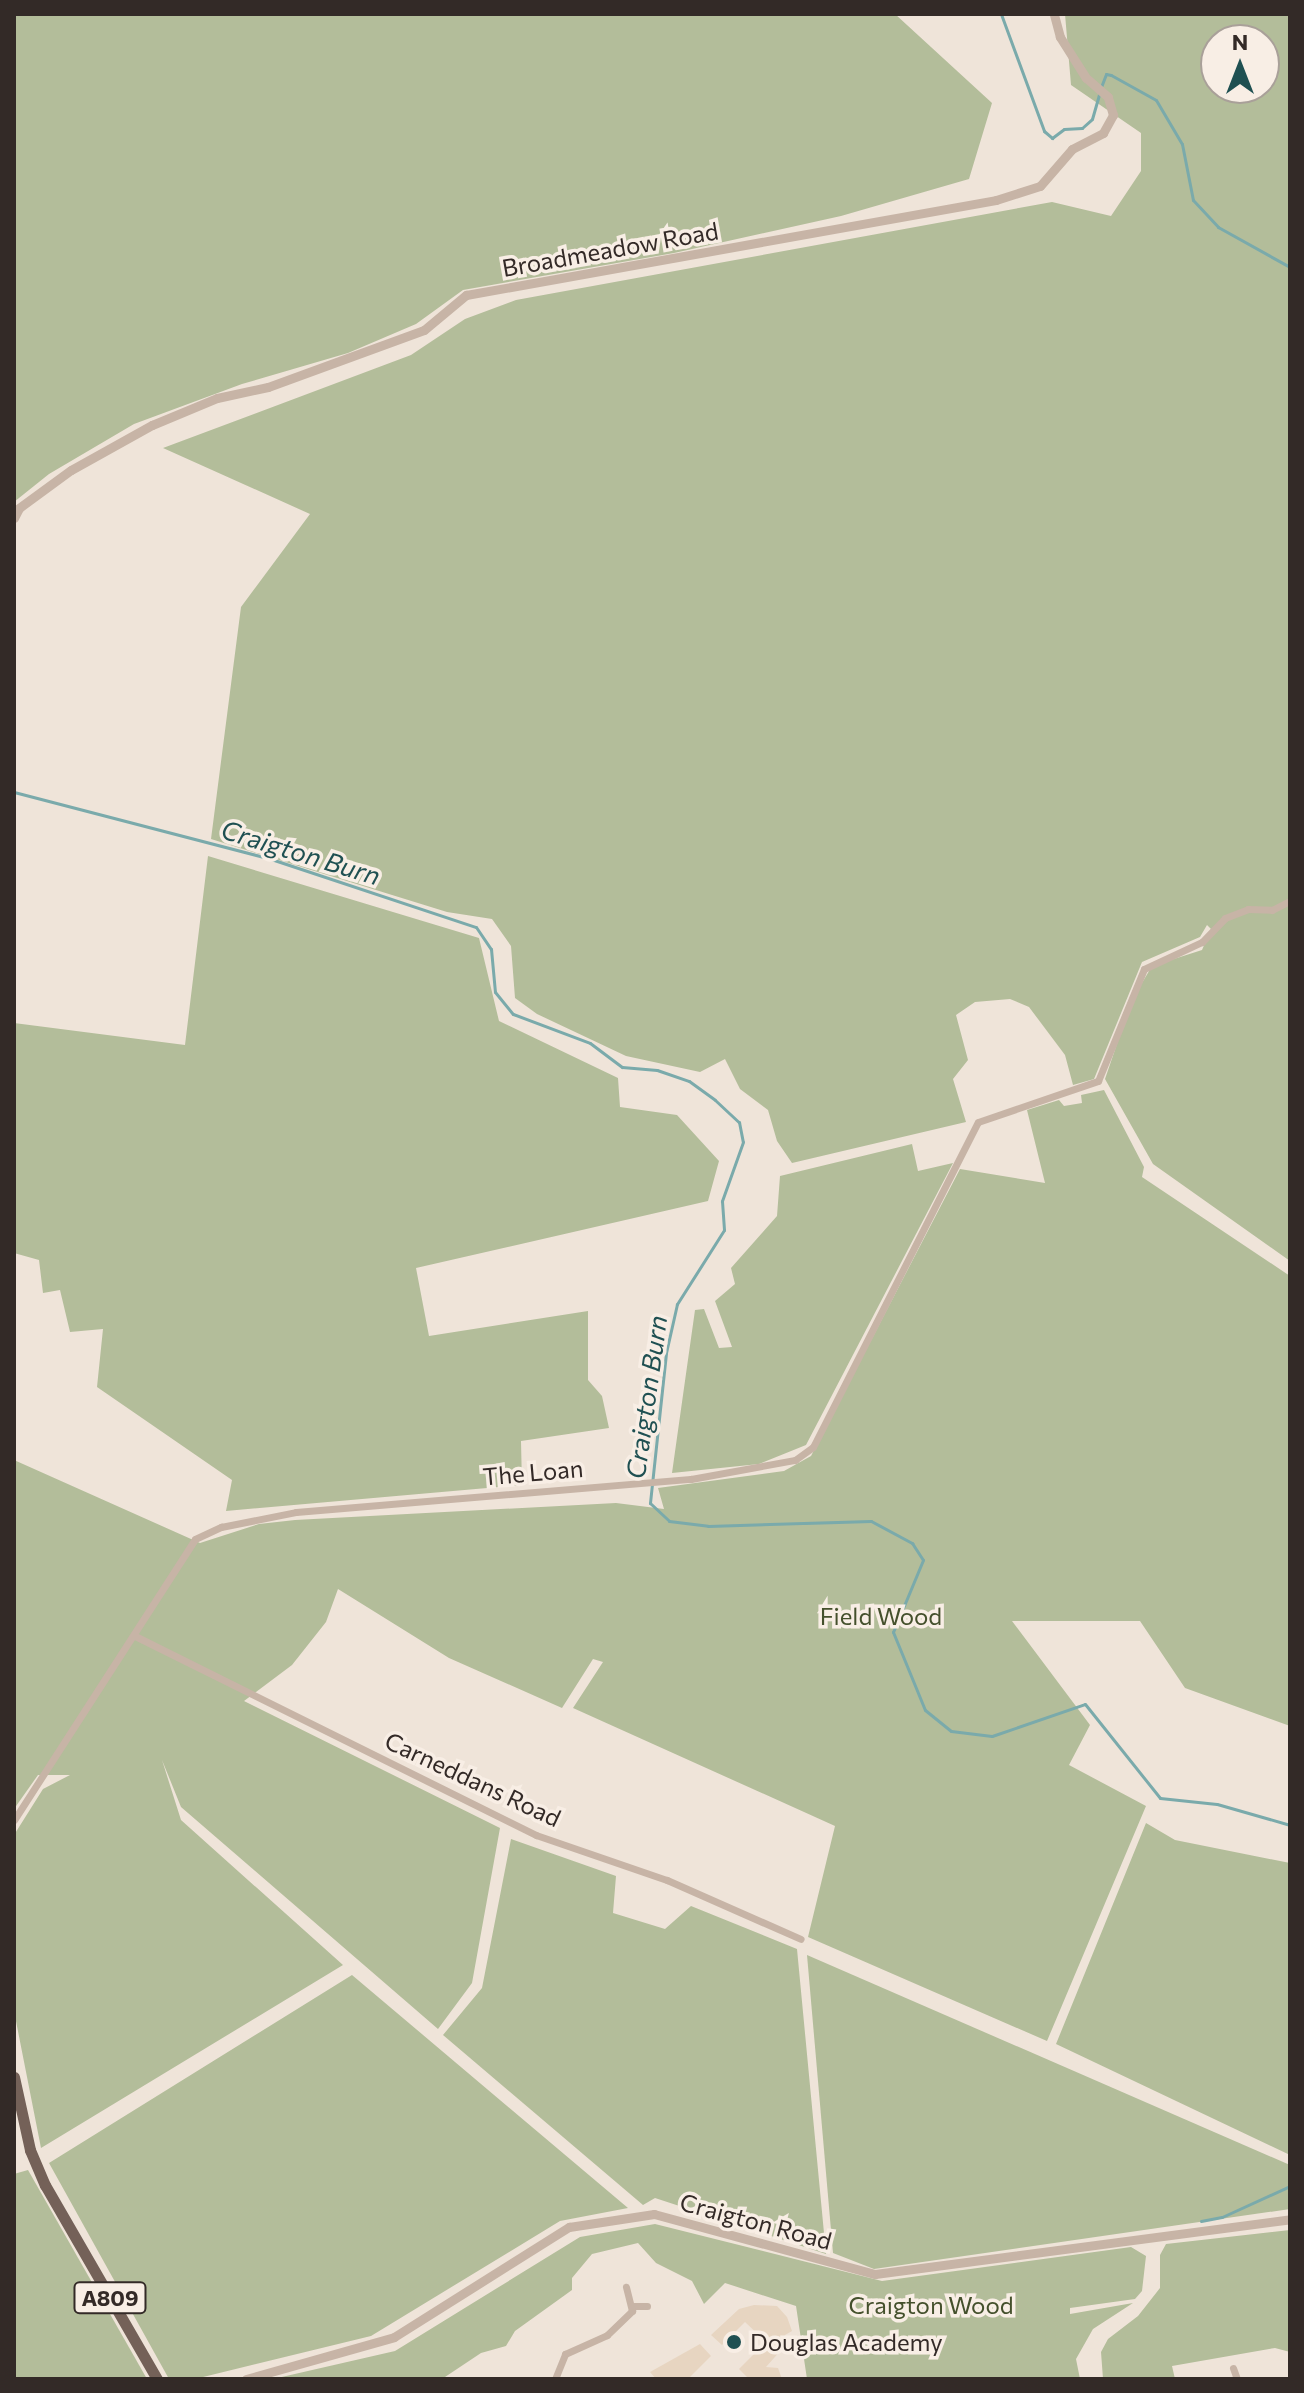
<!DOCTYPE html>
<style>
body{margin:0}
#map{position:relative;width:1304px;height:2393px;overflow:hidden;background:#efe4d9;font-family:Commissioner,sans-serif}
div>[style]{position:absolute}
.green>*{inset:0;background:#b3bd9a}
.plaza>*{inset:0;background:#e7d5c1}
.stream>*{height:3px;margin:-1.5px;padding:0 1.5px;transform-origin:1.5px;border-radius:1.5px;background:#7aaaab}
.minor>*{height:7px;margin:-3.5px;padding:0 3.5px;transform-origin:3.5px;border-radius:3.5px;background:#c7b4a6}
.tertiary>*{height:9px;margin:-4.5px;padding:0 4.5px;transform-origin:4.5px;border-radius:4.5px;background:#c7b4a6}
.primary>*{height:11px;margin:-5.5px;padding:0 5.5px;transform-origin:5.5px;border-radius:5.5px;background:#746158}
.dots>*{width:22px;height:22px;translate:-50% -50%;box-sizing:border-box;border:4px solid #f8eee5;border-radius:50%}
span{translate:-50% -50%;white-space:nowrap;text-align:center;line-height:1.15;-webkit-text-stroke:7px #f8eee5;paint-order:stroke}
.shield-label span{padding:2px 6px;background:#f8eee5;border:2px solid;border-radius:6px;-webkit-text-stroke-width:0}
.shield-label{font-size:22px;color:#332a27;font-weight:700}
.street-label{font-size:24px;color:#332a27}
.park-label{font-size:24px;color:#44502c}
.poi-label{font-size:24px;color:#332a27}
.left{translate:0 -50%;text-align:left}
.water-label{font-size:26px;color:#1f5052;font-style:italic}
.frame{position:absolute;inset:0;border:16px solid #332a27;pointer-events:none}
.north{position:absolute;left:1200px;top:24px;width:80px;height:80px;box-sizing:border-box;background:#f8eee5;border:2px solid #a9a099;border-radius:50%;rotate:0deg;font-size:22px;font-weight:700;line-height:32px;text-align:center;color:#332a27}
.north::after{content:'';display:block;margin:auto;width:28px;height:36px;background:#1f5052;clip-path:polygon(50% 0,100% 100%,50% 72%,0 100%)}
</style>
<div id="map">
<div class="green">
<div style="clip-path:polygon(14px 14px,895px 14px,992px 103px,969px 179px,841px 216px,674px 253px,463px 290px,416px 324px,348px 353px,242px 384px,134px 424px,49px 474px,14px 502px)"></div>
<div style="clip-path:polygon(evenodd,1065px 14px,1290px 14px,1290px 1261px,1153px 1164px,1105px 1079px,1132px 1000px,1152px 966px,1202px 950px,1211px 929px,1207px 925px,1200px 937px,1142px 962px,1094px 1079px,1073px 1085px,1065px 1055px,1029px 1007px,1010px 999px,975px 1002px,956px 1015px,968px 1060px,953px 1079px,966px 1122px,792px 1163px,777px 1141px,768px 1110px,740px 1089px,725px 1059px,700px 1072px,626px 1056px,537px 1014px,515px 998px,511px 946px,492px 919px,447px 912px,211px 839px,241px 607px,310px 514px,163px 448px,411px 355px,465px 319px,516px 300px,1052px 202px,1111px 216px,1141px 171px,1141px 133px,1071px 85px,1065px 14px,1216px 40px,1264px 40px,1264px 88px,1216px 88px,1216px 40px)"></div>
<div style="clip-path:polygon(208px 856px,479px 938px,499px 1021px,618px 1078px,620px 1107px,677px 1115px,719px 1161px,708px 1201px,416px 1268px,429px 1336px,588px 1311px,588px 1380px,602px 1396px,609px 1428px,521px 1441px,522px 1485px,226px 1511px,232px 1480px,97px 1387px,103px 1329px,70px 1332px,60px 1290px,43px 1293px,39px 1260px,14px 1253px,14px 1023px,185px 1045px)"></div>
<div style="clip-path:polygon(1104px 1090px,1144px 1167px,1142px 1177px,1290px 1276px,1290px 1726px,1185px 1688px,1140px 1621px,1012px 1621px,1090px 1725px,1069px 1765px,1146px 1806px,1047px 2041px,808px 1937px,835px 1826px,573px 1708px,603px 1662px,593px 1659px,562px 1708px,449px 1658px,338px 1589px,326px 1622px,292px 1665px,244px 1701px,500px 1828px,472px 1983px,438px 2029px,181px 1807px,162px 1760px,181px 1820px,343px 1965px,41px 2148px,14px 2011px,14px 1835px,43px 1789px,70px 1775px,38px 1775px,14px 1809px,14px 1460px,200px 1543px,259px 1524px,295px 1520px,616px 1503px,664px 1509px,658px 1488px,784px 1471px,811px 1456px,960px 1169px,1045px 1183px,1027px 1110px,1059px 1100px,1064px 1106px,1082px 1103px,1081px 1095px)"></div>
<div style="clip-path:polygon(912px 1144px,918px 1171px,953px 1163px,806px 1445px,759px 1464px,672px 1473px,695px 1310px,704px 1309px,719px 1348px,732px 1347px,715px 1301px,735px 1284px,731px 1268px,777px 1216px,780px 1176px)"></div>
<div style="clip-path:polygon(1146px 1823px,1175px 1840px,1290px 1863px,1290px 2155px,1056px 2044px)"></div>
<div style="clip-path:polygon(511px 1839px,616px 1876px,613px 1913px,665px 1929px,691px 1906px,797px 1949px,826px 2254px,655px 2198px,643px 2205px,443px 2035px,482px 1988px)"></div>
<div style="clip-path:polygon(807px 1955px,1290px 2165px,1290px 2209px,874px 2269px,833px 2253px)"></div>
<div style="clip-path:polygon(352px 1975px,628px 2208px,560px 2221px,371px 2336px,195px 2379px,169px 2379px,49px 2163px)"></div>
<div style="clip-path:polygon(28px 2170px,147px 2379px,14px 2379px,14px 2174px)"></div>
<div style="clip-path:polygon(655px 2224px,882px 2281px,1131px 2247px,1146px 2256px,1142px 2291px,1135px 2299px,1070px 2308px,1070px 2314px,1133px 2303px,1093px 2329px,1076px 2359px,1080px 2379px,807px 2379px,796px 2306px,725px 2283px,704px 2304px,692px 2281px,656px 2263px,638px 2243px,592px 2254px,572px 2278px,572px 2290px,515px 2331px,506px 2346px,481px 2353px,442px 2379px,273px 2379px,395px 2351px,580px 2237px)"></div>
<div style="clip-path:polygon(1290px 2230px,1290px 2352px,1275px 2348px,1172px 2366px,1175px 2379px,1103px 2379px,1101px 2352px,1108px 2339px,1138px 2316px,1160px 2288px,1160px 2255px,1166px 2244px)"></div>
</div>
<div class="plaza">
<div style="clip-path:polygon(754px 2305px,777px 2306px,787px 2317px,792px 2331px,785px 2335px,782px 2349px,766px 2367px,778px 2368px,782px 2379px,749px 2379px,739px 2369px,766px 2342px,745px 2322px,722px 2345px,711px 2335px,739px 2309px)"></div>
<div style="clip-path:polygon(700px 2344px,711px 2356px,688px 2379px,656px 2379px,650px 2372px)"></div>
</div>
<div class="stream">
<div style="left:1001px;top:14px;width:125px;rotate:69.8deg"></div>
<div style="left:1044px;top:131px;width:11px;rotate:41deg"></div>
<div style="left:1052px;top:138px;width:15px;rotate:-37deg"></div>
<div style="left:1064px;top:129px;width:18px;rotate:-3deg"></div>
<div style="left:1082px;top:128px;width:13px;rotate:-42deg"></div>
<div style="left:1092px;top:119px;width:26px;rotate:-74deg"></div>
<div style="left:1101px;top:87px;width:14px;rotate:-69deg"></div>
<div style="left:1106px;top:74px;width:5px;rotate:11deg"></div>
<div style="left:1111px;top:75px;width:51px;rotate:29.1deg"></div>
<div style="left:1156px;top:100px;width:51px;rotate:59.4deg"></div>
<div style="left:1182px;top:144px;width:57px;rotate:78.9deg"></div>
<div style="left:1193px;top:200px;width:37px;rotate:47deg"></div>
<div style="left:1218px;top:227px;width:82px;rotate:29.1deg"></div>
<div style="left:14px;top:792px;width:266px;rotate:14.6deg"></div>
<div style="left:271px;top:859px;width:216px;rotate:18.4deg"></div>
<div style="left:476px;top:927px;width:27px;rotate:56deg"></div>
<div style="left:491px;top:949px;width:43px;rotate:84.7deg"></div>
<div style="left:495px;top:992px;width:28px;rotate:51deg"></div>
<div style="left:513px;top:1014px;width:82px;rotate:20.6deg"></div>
<div style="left:590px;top:1043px;width:40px;rotate:37deg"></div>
<div style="left:622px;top:1067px;width:35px;rotate:5deg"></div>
<div style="left:657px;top:1070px;width:34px;rotate:19deg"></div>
<div style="left:689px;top:1081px;width:32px;rotate:36deg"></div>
<div style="left:715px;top:1100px;width:33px;rotate:43deg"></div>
<div style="left:739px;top:1122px;width:20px;rotate:79deg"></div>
<div style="left:743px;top:1142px;width:63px;rotate:109.6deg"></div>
<div style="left:722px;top:1201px;width:29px;rotate:86deg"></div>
<div style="left:724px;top:1230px;width:88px;rotate:122.4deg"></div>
<div style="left:677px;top:1304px;width:50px;rotate:102.7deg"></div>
<div style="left:666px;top:1353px;width:151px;rotate:96.1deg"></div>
<div style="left:650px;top:1503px;width:26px;rotate:43deg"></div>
<div style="left:669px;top:1521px;width:39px;rotate:7deg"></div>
<div style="left:708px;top:1526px;width:163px;rotate:-1.8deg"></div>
<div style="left:871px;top:1521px;width:47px;rotate:28.2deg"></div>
<div style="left:912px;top:1543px;width:20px;rotate:57deg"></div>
<div style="left:923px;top:1560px;width:78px;rotate:112.6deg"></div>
<div style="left:893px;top:1632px;width:84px;rotate:67.7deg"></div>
<div style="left:925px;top:1710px;width:33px;rotate:39deg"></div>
<div style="left:951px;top:1731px;width:41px;rotate:7deg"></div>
<div style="left:992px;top:1736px;width:98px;rotate:-19deg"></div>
<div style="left:1085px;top:1704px;width:120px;rotate:51.4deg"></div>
<div style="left:1160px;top:1798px;width:57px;rotate:6deg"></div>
<div style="left:1217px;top:1804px;width:76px;rotate:16deg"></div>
<div style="left:1201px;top:2221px;width:21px;rotate:-11deg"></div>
<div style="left:1222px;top:2217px;width:75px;rotate:-24.5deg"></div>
</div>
<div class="minor">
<div style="left:135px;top:1636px;width:448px;rotate:26.4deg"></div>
<div style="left:536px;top:1835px;width:139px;rotate:19deg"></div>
<div style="left:667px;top:1880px;width:146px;rotate:23.8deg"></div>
<div style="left:14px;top:1820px;width:334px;rotate:-57.2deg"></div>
<div style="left:195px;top:1539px;width:29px;rotate:-25deg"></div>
<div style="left:221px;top:1527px;width:76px;rotate:-11.3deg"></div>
<div style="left:296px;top:1512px;width:396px;rotate:-4.8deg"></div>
<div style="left:691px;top:1479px;width:106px;rotate:-10.4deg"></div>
<div style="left:795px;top:1460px;width:22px;rotate:-36deg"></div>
<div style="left:813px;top:1447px;width:364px;rotate:-63.1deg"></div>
<div style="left:978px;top:1122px;width:127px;rotate:-18.9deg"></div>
<div style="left:1098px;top:1081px;width:121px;rotate:-67.7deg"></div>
<div style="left:1144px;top:969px;width:64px;rotate:-25deg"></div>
<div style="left:1202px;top:942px;width:33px;rotate:-46deg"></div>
<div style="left:1225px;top:918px;width:25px;rotate:-21deg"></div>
<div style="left:1248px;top:909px;width:24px;rotate:2deg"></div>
<div style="left:1272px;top:910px;width:20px;rotate:-27deg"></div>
<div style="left:634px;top:2306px;width:13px"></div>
<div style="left:1233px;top:2368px;width:12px;rotate:70deg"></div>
<div style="left:555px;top:2379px;width:27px;rotate:-68deg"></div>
<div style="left:565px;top:2354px;width:46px;rotate:-24.3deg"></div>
<div style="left:607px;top:2335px;width:35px;rotate:-44deg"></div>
<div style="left:632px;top:2311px;width:25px;rotate:-104deg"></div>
</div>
<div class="tertiary">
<div style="left:14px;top:518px;width:11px;rotate:-63deg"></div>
<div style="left:19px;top:508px;width:64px;rotate:-36.2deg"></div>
<div style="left:71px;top:470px;width:93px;rotate:-29.1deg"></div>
<div style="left:152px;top:425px;width:70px;rotate:-22.6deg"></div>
<div style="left:217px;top:398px;width:52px;rotate:-12.2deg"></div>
<div style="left:268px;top:387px;width:166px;rotate:-20.1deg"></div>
<div style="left:424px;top:330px;width:55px;rotate:-39.8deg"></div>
<div style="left:466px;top:295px;width:538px;rotate:-10.16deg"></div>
<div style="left:996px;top:200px;width:46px;rotate:-17.7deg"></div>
<div style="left:1040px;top:186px;width:49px;rotate:-49.1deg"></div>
<div style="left:1072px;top:149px;width:35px;rotate:-27deg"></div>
<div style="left:1103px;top:133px;width:21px;rotate:-61deg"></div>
<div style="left:1113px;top:115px;width:19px;rotate:-106deg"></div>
<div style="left:1108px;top:97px;width:29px;rotate:-139deg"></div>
<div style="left:1086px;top:78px;width:49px;rotate:-122.4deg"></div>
<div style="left:1060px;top:37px;width:24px;rotate:-105deg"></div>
<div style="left:246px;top:2379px;width:154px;rotate:-15.8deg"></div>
<div style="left:394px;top:2337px;width:207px;rotate:-32.2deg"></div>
<div style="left:569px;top:2227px;width:86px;rotate:-8.7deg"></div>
<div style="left:654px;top:2214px;width:229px;rotate:15.2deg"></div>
<div style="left:875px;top:2274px;width:419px;rotate:-7.5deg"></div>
</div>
<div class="primary">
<div style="left:14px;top:2077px;width:75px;rotate:77.6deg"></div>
<div style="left:30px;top:2150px;width:38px;rotate:67deg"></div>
<div style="left:45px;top:2185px;width:224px;rotate:60deg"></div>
</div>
<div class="dots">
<div style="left:734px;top:2342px;background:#1f5052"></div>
</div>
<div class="shield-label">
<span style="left:110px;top:2298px">A809</span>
</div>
<div class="street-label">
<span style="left:610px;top:249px;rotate:-10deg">Broadmeadow Road</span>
<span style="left:533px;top:1472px;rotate:-5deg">The Loan</span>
<span style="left:473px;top:1779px;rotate:25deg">Carneddans Road</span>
<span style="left:756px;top:2221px;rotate:15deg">Craigton Road</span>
</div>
<div class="park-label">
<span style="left:881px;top:1616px">Field Wood</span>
<span style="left:931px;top:2305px">Craigton Wood</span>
</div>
<div class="poi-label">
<span class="left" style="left:750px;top:2342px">Douglas Academy</span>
</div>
<div class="water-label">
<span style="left:301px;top:852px;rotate:17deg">Craigton Burn</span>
<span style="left:646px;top:1397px;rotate:-82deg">Craigton Burn</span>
</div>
<div class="frame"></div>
<div class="north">N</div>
</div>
